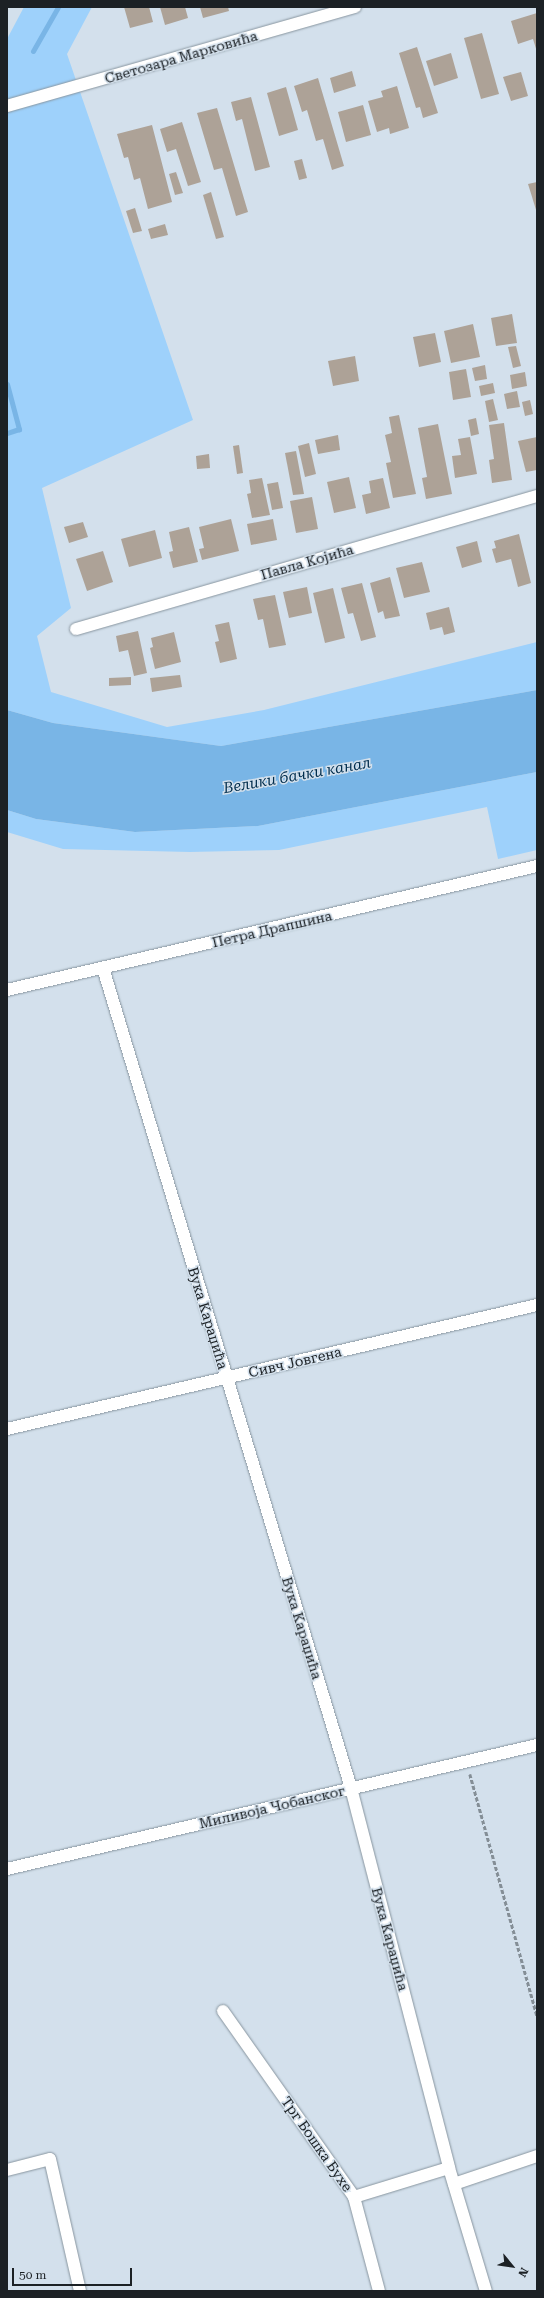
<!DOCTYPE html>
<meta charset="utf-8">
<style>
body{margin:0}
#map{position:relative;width:544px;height:2298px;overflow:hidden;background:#d3e0ec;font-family:"Roboto Serif",serif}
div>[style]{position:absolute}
.green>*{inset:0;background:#9ed1fb}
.water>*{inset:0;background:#79b5e6}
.stream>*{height:5px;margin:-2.5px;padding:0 2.5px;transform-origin:2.5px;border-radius:2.5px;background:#79b5e6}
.building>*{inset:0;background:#ada297}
.path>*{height:2.5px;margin-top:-1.25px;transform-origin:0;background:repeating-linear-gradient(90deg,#848e96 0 4px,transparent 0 6px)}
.roads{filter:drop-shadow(0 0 1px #88959f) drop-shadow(0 0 1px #88959f)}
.street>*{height:12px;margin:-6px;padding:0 6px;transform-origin:6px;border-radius:6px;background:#fff}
span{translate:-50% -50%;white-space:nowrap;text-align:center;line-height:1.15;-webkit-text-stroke:3px #d3e0ec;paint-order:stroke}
.street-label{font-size:14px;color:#1c2125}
.water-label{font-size:15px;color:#002d4d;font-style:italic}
.frame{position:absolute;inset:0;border:8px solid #1c2125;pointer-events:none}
.north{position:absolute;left:492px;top:2246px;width:40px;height:40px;-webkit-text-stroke:3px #d3e0ec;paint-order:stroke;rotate:119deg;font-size:11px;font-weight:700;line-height:16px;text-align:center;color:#1c2125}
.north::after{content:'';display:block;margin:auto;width:14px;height:18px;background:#1c2125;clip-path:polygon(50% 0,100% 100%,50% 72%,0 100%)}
.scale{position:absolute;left:12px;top:2268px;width:120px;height:18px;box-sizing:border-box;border:2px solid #1c2125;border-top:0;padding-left:5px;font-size:12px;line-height:14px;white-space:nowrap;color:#1c2125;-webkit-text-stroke:3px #d3e0ec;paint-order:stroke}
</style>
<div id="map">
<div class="green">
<div style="clip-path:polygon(24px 7px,92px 7px,67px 54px,193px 420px,42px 488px,71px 608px,37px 636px,51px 692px,167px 727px,264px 710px,537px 642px,537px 690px,221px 746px,53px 723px,7px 710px,7px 39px)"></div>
<div style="clip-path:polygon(537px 772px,537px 850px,498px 859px,487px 807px,279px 850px,190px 852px,63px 849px,7px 832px,7px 810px,36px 819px,135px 832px,258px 826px)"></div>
</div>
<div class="water">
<div style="clip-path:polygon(537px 690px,537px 772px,258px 826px,135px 832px,36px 819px,7px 810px,7px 710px,53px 723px,221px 746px)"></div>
</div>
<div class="stream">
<div style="left:33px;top:51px;width:51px;rotate:-60.4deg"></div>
<div style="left:7px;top:384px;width:47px;rotate:75.1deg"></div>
<div style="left:19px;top:429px;width:13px;rotate:162deg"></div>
</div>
<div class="building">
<div style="clip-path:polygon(124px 7px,149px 7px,153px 22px,130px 28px)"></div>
<div style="clip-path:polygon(160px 7px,185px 7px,188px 18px,165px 25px)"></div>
<div style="clip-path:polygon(200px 7px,228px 7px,229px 11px,203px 18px)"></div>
<div style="clip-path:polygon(537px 13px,537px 52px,533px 39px,518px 44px,511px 21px)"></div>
<div style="clip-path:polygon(482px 33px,499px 94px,481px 99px,464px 38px)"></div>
<div style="clip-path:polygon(417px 47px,438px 113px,423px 118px,420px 107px,416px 108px,399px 53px)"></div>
<div style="clip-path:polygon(451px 53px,458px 78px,434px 86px,426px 61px)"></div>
<div style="clip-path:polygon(352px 71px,356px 86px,334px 93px,330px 78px)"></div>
<div style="clip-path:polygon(521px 72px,528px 96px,511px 101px,503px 77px)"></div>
<div style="clip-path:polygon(318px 78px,344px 166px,332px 170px,323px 139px,316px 141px,307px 110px,302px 112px,294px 86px)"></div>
<div style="clip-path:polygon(397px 86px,409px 128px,390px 134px,389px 128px,377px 132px,368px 101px,383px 97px,381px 91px)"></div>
<div style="clip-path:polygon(286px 87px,298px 130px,279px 136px,267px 93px)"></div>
<div style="clip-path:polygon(251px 97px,270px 167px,255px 171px,242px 119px,236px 121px,231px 102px)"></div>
<div style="clip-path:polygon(363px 105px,371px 135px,346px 142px,338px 112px)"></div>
<div style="clip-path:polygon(217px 108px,248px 212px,236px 216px,222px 168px,214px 170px,197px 113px)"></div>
<div style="clip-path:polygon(182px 122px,201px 182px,188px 186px,176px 149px,167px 152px,160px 129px)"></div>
<div style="clip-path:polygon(152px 125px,172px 202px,148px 209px,140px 178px,134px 180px,128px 157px,124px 158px,117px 134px)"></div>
<div style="clip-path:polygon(302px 159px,307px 178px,299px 180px,294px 161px)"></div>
<div style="clip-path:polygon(176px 172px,183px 193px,175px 195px,169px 174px)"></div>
<div style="clip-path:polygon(537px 182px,537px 213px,528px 184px)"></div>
<div style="clip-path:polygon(211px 192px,224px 237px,216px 239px,203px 195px)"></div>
<div style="clip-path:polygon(135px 208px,142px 231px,133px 233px,126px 211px)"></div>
<div style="clip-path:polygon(165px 224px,168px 235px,151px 239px,148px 229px)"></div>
<div style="clip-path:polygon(512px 314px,517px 343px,496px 346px,491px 318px)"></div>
<div style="clip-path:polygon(473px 324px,480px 357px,451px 363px,444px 331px)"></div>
<div style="clip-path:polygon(435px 333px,441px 362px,419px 367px,413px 337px)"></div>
<div style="clip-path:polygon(516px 346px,521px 366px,513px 368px,508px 347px)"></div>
<div style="clip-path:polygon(355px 356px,359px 381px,333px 386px,328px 361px)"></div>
<div style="clip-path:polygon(485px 365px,487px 379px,475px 381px,472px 368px)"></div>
<div style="clip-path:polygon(466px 369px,471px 397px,453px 400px,449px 372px)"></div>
<div style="clip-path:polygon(525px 372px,527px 386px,512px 389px,510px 375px)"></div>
<div style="clip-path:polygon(493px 383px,495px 393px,481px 396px,479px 386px)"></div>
<div style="clip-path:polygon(517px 391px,520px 407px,507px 409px,504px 394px)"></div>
<div style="clip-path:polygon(493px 399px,498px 420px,489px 422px,485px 401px)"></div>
<div style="clip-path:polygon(530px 400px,533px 414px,525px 416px,522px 402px)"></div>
<div style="clip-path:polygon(399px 415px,416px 494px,393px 498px,386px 463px,391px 462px,385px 435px,392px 433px,389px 417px)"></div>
<div style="clip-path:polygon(476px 418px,479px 434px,471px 436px,468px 420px)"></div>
<div style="clip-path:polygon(504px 423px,512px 480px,492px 483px,489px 460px,494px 459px,489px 425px)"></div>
<div style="clip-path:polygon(438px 424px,452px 494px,426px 499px,422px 478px,427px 477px,418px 428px)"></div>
<div style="clip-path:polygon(338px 435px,340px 450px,318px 454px,315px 440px)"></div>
<div style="clip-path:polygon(470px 437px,477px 474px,455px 478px,452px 456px,461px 455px,458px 439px)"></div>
<div style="clip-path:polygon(537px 437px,537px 470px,526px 472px,518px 441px)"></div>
<div style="clip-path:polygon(309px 443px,316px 474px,305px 477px,298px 446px)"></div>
<div style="clip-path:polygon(239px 445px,243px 473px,237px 474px,233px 446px)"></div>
<div style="clip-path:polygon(296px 451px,304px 494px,293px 495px,285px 453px)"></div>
<div style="clip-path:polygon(209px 454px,210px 468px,197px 469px,196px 456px)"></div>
<div style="clip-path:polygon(349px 477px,356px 508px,334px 513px,327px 482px)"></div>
<div style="clip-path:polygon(262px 478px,270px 515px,252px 518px,247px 494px,251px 493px,249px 480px)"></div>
<div style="clip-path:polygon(383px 478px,390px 508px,366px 514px,362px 495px,371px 493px,369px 481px)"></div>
<div style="clip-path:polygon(278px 482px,283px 508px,272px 510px,267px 484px)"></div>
<div style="clip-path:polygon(312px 497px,318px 529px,296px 533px,290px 501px)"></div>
<div style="clip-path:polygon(231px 519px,239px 551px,202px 560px,199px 549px,204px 548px,199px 527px)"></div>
<div style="clip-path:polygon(273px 519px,277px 540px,251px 545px,247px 524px)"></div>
<div style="clip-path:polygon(83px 522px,88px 537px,69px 543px,64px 527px)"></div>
<div style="clip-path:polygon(189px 527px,198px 562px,173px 568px,169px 552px,173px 551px,169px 532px)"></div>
<div style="clip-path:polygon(155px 530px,162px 558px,129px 567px,121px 539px)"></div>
<div style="clip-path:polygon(519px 534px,531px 583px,518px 587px,511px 559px,496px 563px,492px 549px,496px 548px,494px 541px)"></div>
<div style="clip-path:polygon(477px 541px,482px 562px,462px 568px,456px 547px)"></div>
<div style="clip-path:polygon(103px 551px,113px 582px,87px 591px,76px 559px)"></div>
<div style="clip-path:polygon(422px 562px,430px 592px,404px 598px,396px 568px)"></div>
<div style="clip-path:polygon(390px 577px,400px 616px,385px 619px,383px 611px,378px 613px,370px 583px)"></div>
<div style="clip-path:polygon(362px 583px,376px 637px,361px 641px,353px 613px,348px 614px,341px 588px)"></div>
<div style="clip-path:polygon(307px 587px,312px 613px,289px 618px,283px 592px)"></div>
<div style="clip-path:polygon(333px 588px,345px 638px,325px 643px,313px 593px)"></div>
<div style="clip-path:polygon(275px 595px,286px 645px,269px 648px,263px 619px,258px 620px,253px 599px)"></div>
<div style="clip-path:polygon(449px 607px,455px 632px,444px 635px,442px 627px,430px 630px,426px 613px)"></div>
<div style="clip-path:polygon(229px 622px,237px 659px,220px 663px,215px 642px,219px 641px,215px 625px)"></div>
<div style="clip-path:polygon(138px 631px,147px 673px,134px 676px,128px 650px,119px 652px,116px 636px)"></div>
<div style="clip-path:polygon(174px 632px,181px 662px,155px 669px,150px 648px,153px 647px,151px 638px)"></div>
<div style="clip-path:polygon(180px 675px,182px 687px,152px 692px,150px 678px)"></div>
<div style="clip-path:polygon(131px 677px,131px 685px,109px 686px,109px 678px)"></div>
</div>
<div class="path">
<div style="left:470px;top:1774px;width:251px;rotate:74.5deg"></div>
</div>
<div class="roads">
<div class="street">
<div style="left:7px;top:106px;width:362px;rotate:-15.9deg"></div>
<div style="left:76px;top:629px;width:480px;rotate:-16.1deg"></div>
<div style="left:103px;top:968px;width:857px;rotate:73.17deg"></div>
<div style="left:351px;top:1788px;width:392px;rotate:75.5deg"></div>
<div style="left:449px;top:2168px;width:128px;rotate:73.3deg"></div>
<div style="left:7px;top:990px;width:544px;rotate:-13.17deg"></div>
<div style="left:7px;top:1429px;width:544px;rotate:-13.17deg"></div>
<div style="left:7px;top:1869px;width:544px;rotate:-13.17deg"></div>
<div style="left:223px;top:2011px;width:228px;rotate:54.8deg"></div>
<div style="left:354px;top:2197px;width:97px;rotate:75.1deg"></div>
<div style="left:7px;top:2170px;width:44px;rotate:-14.3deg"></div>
<div style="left:50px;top:2159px;width:135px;rotate:77.2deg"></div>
<div style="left:454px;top:2184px;width:88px;rotate:-18.6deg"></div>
<div style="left:354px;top:2197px;width:99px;rotate:-17deg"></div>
</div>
</div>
<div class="street-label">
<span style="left:181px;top:57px;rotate:-16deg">Светозара Марковића</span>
<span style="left:307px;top:562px;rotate:-16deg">Павла Којића</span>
<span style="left:272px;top:929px;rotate:-13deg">Петра Драпшина</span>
<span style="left:208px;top:1318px;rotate:73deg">Вука Караџића</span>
<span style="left:295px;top:1362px;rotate:-13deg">Сивч Јовгена</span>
<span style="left:302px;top:1628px;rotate:73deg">Вука Караџића</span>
<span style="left:272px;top:1807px;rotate:-13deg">Миливоја Чобанског</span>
<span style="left:390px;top:1939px;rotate:75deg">Вука Караџића</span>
<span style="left:317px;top:2144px;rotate:55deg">Трг Бошка Бухе</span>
</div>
<div class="water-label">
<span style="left:297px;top:776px;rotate:-10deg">Велики бачки канал</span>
</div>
<div class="frame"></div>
<div class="north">N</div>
<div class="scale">50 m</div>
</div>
